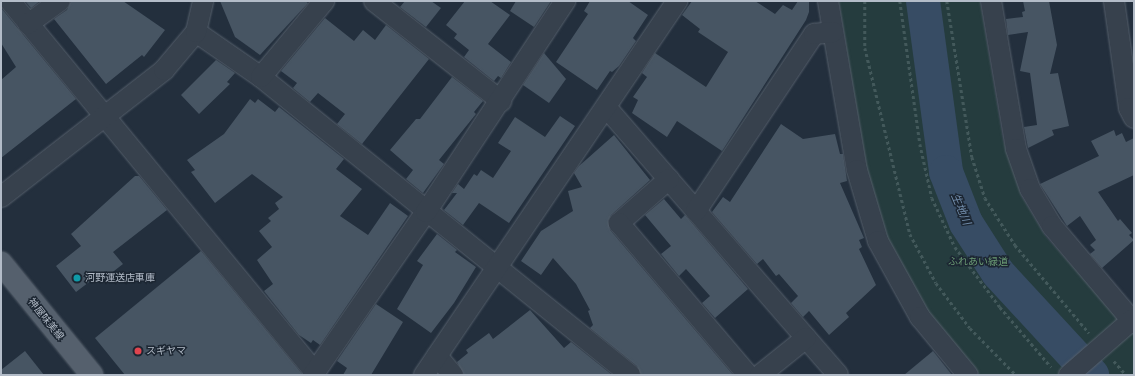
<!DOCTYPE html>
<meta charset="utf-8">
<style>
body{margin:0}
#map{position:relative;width:1135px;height:376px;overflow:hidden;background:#232f3d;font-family:Barlow,"Noto Sans JP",sans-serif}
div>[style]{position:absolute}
.green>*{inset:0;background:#253c3e}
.river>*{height:34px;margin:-17px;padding:0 17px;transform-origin:17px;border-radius:17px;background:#374c64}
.building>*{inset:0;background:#475563}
.path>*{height:2.5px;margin-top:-1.25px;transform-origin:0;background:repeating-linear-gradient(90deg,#43595b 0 3px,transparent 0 6px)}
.roads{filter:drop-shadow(0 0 1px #555f6b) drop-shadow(0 0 1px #555f6b)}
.minor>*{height:20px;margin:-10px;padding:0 10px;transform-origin:10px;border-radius:10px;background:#37414d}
.major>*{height:22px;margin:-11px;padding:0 11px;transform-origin:11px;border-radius:11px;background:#55606d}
.dots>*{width:11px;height:11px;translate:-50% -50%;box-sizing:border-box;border:2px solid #1c2632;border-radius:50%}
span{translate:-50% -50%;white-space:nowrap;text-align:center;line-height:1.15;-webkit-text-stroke:3px #1c2632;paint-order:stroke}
.park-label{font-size:10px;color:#6a9973}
.poi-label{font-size:10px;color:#b3bcc8}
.left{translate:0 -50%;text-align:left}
.street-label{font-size:10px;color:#b3bcc8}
.water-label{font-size:11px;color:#738eac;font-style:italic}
.frame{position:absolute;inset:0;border:2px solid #b3bcc8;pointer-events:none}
</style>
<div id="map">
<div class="green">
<div style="clip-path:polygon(839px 1px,980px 1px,1003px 140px,1022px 197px,1046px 237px,1134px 334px,1134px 375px,980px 375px,935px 325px,918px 299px,882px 228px,867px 177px)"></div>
</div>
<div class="river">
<div style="left:923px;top:1px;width:173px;rotate:82.3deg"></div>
<div style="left:946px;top:172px;width:55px;rotate:68.6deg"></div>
<div style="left:966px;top:223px;width:59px;rotate:57.4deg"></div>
<div style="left:998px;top:273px;width:139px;rotate:47.3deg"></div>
</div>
<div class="building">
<div style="clip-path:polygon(32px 1px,40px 1px,31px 8px,26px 2px)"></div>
<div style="clip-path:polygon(71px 1px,123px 1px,165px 30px,144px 57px,142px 55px,106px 84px,54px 19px,67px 10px)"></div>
<div style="clip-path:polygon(220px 1px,305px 1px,308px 3px,260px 55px,235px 37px)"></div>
<div style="clip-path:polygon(405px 1px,431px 1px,441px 8px,426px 27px,400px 7px)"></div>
<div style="clip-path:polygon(465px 1px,490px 1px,510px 15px,488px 44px,511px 62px,501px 78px,498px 76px,494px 81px,464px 57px,469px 50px,454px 38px,457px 34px,446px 25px)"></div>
<div style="clip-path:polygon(516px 1px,551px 1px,534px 27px,510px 11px)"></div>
<div style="clip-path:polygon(590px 1px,628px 1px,648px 15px,633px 38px,636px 41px,619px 66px,612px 72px,610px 71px,597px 90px,556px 62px,588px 14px,584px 11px)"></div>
<div style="clip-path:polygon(692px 1px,755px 1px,775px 14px,783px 5px,792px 10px,798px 1px,809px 1px,809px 12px,806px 20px,722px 151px,677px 121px,667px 137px,632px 113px,638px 100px,633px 97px,647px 77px,642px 73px,655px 53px,706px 87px,728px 52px,698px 32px,700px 29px,682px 15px)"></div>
<div style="clip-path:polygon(1023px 1px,1049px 1px,1057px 45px,1050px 74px,1058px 73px,1069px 126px,1052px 130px,1054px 135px,1028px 148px,1024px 127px,1037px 125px,1030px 73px,1020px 71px,1028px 32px,1008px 35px,1006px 19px,1023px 17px,1022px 12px,1025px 11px)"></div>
<div style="clip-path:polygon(1px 8px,76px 99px,1px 158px,1px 80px,16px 67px,1px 43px)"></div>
<div style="clip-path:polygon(325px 18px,354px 41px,363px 30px,375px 40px,386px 25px,429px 59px,362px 144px,337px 124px,345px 114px,318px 93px,310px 102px,293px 88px,297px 83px,281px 71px)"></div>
<div style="clip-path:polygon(544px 53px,566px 79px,549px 103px,523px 85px)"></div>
<div style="clip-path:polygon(216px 60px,235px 73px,227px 82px,230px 84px,199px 114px,181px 95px)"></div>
<div style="clip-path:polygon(452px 77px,483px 101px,474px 112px,476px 114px,439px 160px,444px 164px,423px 193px,406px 179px,413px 170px,390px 150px,416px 119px,420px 119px)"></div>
<div style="clip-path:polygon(250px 99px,255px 103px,258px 99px,275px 112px,279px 107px,344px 159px,336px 169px,362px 189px,340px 216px,368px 235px,390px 203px,408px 216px,320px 345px,313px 340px,311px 343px,299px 335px,264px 291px,273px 284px,257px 260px,272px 247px,259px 231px,271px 221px,268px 218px,279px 209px,275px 203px,283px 197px,252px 174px,215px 203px,191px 172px,195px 170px,187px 160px,224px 134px)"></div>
<div style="clip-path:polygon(560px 116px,575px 126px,509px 223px,479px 203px,463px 225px,444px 210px,457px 193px,452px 193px,458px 184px,464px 189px,474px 174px,477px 176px,481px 170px,493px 178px,511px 151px,498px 143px,515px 117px,545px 137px)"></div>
<div style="clip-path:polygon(781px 124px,803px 139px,835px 134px,840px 154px,843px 154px,847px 181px,840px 183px,864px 238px,859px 240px,862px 247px,859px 249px,876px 285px,846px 313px,849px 317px,829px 335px,809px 311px,803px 317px,791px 303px,798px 296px,779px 274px,776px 276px,763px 259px,757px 264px,712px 212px,723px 197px,730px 202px)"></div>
<div style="clip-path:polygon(1114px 130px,1116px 136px,1122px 133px,1126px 142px,1134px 138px,1134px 175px,1098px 192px,1118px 221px,1120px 219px,1132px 233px,1129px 235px,1134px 240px,1102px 268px,1090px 254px,1095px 250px,1090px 245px,1096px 240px,1080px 216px,1067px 226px,1040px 184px,1099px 156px,1091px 141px)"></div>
<div style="clip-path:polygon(614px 135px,650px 180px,611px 215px,608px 221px,610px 230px,733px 375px,641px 375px,637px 366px,590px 328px,593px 325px,588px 311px,590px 310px,576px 284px,553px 258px,541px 275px,521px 261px,541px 231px,573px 211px,568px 191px,582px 187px,574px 173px,579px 166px)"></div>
<div style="clip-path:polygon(135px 176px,139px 176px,167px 210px,113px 252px,123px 264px,105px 278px,101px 273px,76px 292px,56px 266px,81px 246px,71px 234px)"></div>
<div style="clip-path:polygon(664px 199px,681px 219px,685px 215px,748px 289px,715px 318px,702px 303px,710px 296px,686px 269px,679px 276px,661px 254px,671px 246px,645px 215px)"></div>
<div style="clip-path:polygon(437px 234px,457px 250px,455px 252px,476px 267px,454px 303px,431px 333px,397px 309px,423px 265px,417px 261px)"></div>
<div style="clip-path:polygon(201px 251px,302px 374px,302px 375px,125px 375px,95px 338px)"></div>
<div style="clip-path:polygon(376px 304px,403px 322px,371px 375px,343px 375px,347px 368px,337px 361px)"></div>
<div style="clip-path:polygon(530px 310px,564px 348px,571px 342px,612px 375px,464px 375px,457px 362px,468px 353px,466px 350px,489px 333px,493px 339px)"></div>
<div style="clip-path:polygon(25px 351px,44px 375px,1px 375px,1px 370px)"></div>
<div style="clip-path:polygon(933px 351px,952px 375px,904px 375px)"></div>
</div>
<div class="path">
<div style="left:865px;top:1px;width:47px;rotate:90deg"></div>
<div style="left:865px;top:48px;width:191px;rotate:76.4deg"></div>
<div style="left:910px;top:234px;width:55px;rotate:62deg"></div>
<div style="left:936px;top:283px;width:56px;rotate:52.9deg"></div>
<div style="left:970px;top:328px;width:66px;rotate:45.6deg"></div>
<div style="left:900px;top:1px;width:144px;rotate:82deg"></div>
<div style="left:920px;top:144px;width:55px;rotate:77.5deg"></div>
<div style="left:932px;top:198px;width:54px;rotate:64.9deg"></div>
<div style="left:955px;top:247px;width:75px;rotate:53.1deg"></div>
<div style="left:1000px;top:307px;width:79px;rotate:49.6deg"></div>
<div style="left:947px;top:1px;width:158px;rotate:80.9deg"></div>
<div style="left:972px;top:157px;width:43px;rotate:72.4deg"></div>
<div style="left:985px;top:198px;width:56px;rotate:57.4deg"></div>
<div style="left:1015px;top:245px;width:115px;rotate:49.9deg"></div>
<div style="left:1114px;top:361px;width:18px;rotate:49deg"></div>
</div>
<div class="roads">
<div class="minor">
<div style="left:10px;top:1px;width:480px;rotate:50.6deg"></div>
<div style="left:374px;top:1px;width:162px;rotate:38.2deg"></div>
<div style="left:828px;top:1px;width:171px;rotate:80.3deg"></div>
<div style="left:857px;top:170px;width:74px;rotate:73.5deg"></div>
<div style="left:878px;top:241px;width:87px;rotate:61.1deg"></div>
<div style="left:920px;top:317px;width:75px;rotate:50.4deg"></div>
<div style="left:991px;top:1px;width:150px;rotate:80.4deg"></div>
<div style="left:1016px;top:149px;width:42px;rotate:70.7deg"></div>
<div style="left:1030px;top:189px;width:43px;rotate:59.3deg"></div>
<div style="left:1052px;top:226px;width:127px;rotate:49.8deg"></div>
<div style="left:1114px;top:1px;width:108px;rotate:82deg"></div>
<div style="left:1129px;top:108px;width:11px;rotate:63deg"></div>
<div style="left:28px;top:24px;width:39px;rotate:-36deg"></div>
<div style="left:196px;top:32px;width:79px;rotate:34.7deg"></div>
<div style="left:261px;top:77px;width:474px;rotate:38.9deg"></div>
<div style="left:261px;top:77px;width:99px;rotate:-50.3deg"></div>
<div style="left:606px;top:107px;width:354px;rotate:49.1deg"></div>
<div style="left:669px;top:179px;width:67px;rotate:138.7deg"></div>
<div style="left:619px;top:223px;width:199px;rotate:49.7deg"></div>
<div style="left:1px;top:197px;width:207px;rotate:-37.9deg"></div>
<div style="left:164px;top:70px;width:50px;rotate:-49.9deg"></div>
<div style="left:196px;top:32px;width:32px;rotate:-77deg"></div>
<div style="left:696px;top:211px;width:213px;rotate:-56.3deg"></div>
<div style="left:814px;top:34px;width:19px;rotate:-6deg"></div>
<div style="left:437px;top:356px;width:25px;rotate:50deg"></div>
<div style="left:313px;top:375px;width:198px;rotate:-55.3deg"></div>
<div style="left:426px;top:212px;width:253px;rotate:-56.6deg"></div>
<div style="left:424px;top:375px;width:452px;rotate:-55.9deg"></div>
<div style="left:760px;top:375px;width:59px;rotate:-38.8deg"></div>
<div style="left:1069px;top:375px;width:84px;rotate:-41.1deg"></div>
</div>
<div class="major">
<div style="left:1px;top:263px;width:144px;rotate:50.9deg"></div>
</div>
</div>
<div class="dots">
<div style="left:77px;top:278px;background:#0f9aa8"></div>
<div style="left:138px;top:351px;background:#e0444e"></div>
</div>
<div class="park-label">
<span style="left:978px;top:262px">ふれあい緑道</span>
</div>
<div class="poi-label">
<span class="left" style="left:85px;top:278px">河野運送店車庫</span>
<span class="left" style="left:146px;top:351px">スギヤマ</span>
</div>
<div class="street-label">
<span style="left:46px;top:319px;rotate:51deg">神屋味美線</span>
</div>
<div class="water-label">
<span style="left:961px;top:209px;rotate:67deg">生地川</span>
</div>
<div class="frame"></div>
</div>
